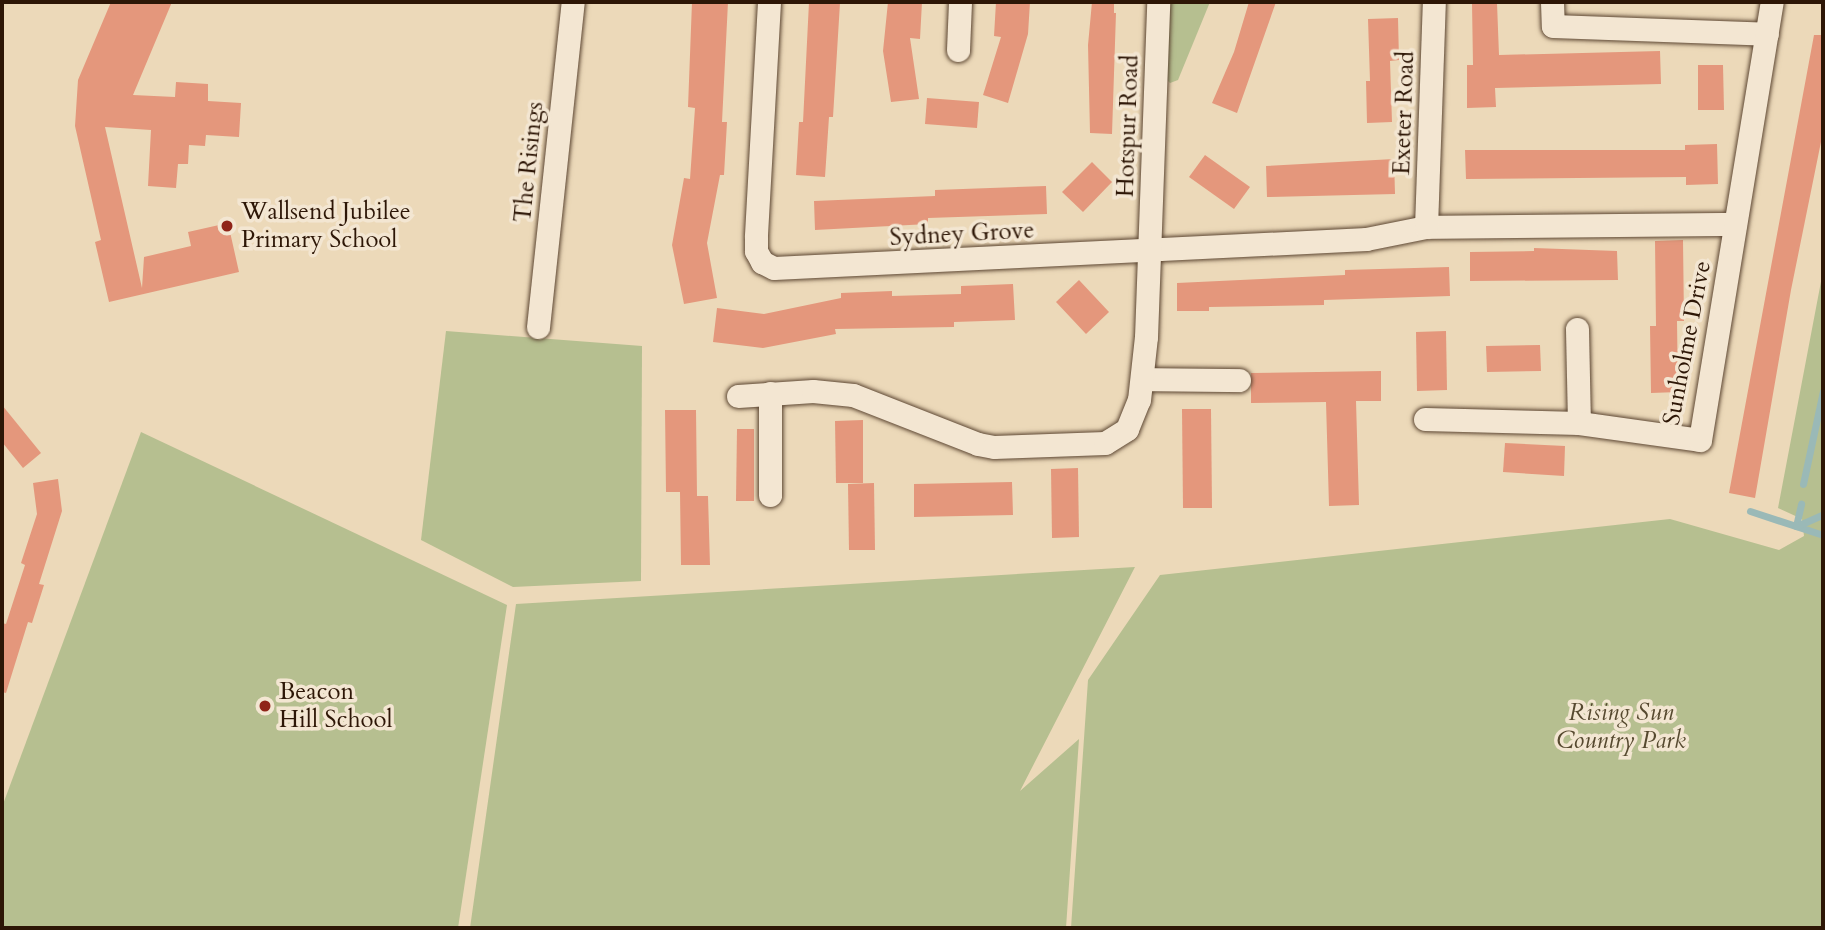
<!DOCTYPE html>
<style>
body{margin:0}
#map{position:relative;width:1825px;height:930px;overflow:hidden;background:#ecd9b9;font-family:Cardo,serif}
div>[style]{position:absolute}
.green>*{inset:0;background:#b6bf90}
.stream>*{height:7px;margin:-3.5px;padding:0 3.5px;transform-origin:3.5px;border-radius:3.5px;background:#9ab9b7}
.building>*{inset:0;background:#e4977c}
.roads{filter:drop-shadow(0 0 2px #5d4733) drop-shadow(0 0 2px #5d4733)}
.street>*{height:23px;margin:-11.5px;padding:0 11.5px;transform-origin:11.5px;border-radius:11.5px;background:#f3e6d2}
.dots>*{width:19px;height:19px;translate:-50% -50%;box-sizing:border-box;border:4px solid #f3e6d2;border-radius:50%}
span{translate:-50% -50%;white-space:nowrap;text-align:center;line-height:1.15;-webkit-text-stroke:7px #f3e6d2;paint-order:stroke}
.street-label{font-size:24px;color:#2d1606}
.poi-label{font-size:24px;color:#2d1606}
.left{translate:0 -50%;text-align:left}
.park-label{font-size:24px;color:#56492f;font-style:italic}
.frame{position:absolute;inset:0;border:4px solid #2d1606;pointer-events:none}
</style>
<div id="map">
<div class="green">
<div style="clip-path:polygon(1164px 2px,1210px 2px,1178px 80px,1170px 83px,1162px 75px)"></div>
<div style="clip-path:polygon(1823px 271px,1823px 928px,1071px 928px,1088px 680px,1160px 575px,1670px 519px,1779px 550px,1804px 536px,1802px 519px,1778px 508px)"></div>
<div style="clip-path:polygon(446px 331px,642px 346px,641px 581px,513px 587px,421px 540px)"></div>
<div style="clip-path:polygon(141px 432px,507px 605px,458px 928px,2px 928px,2px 807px)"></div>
<div style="clip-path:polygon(1135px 567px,1020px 791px,1079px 739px,1066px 928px,470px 928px,516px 604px)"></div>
</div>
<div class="stream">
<div style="left:1803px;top:484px;width:95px;rotate:-77.9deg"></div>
<div style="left:1750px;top:511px;width:77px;rotate:18.2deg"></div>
<div style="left:1796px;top:526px;width:23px;rotate:-77deg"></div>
<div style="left:1797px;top:526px;width:27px;rotate:-24deg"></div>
</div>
<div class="building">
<div style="clip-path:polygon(111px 2px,172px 2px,133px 95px,175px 97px,176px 82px,208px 84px,208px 101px,241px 103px,239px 137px,206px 135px,205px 146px,189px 145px,188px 164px,178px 164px,176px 188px,148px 186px,151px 130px,105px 127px,142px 288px,144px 257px,191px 246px,188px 232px,228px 223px,239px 272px,109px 302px,95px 242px,101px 240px,75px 126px,78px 80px)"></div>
<div style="clip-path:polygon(692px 2px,728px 2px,722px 122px,727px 122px,724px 175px,720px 175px,707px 243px,717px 298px,684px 304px,672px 245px,684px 178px,690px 179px,695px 108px,688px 107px)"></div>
<div style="clip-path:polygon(809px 2px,840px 3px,833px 117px,829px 117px,825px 177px,796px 175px,799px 122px,803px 122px)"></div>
<div style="clip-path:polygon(888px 2px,922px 2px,920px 39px,910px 38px,919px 99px,891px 102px,883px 51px)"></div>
<div style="clip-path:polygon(996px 2px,1030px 2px,1028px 34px,1008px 103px,983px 95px,1001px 37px,994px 36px)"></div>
<div style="clip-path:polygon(1092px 2px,1114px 2px,1114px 13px,1116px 13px,1112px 134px,1090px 133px,1088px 45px)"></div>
<div style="clip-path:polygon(1249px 2px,1276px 2px,1237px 113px,1212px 103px,1234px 52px)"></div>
<div style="clip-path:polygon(1472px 3px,1497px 3px,1499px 55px,1660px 51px,1661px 84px,1495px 88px,1496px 107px,1467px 108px,1467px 65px,1473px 65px)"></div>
<div style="clip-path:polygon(1398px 18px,1399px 60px,1390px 61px,1392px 122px,1367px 123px,1366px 81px,1370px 81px,1368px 19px)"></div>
<div style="clip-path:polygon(1814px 35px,1823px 35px,1823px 132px,1791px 290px,1755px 498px,1729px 493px)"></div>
<div style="clip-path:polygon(1698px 65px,1723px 65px,1724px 110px,1698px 110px)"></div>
<div style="clip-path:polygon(927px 98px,979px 102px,977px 128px,925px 124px)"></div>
<div style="clip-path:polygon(1717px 144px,1718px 184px,1686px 185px,1686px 177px,1466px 179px,1465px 150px,1685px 150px,1685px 145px)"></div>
<div style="clip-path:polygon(1205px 155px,1250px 187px,1234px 209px,1189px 177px)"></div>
<div style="clip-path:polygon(1394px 159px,1395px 194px,1267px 197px,1266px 166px)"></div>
<div style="clip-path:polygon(1092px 162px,1112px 182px,1083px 212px,1062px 192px)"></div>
<div style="clip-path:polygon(1046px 186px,1047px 214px,928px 218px,928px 224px,815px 230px,814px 201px,935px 196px,935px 190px)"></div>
<div style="clip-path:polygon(1683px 240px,1684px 321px,1677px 321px,1678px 392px,1651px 393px,1650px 326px,1656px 326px,1655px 241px)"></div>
<div style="clip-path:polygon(1534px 248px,1617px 251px,1618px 280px,1470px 281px,1470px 252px,1534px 251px)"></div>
<div style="clip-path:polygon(1449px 267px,1450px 296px,1324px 300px,1324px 305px,1209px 307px,1209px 311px,1177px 311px,1177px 283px,1345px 275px,1345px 270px)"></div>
<div style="clip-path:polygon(1079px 280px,1109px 312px,1086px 334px,1056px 302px)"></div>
<div style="clip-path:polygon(1013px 284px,1015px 320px,954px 322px,954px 327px,835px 329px,836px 334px,763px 348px,713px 342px,717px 308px,764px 314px,841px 298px,841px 293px,892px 291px,892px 296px,961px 294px,961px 286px)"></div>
<div style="clip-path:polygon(1446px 331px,1447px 390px,1417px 391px,1416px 332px)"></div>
<div style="clip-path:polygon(1540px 345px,1541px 371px,1487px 372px,1486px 346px)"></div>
<div style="clip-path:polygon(1381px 371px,1381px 401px,1356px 401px,1359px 505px,1329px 506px,1326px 402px,1251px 403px,1251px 373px)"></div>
<div style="clip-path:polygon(2px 405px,41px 453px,23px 468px,2px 442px)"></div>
<div style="clip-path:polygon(1182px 409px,1211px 409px,1212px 508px,1183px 508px)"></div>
<div style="clip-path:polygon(665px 410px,696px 410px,697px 496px,708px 496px,710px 565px,681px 565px,680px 492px,666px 492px)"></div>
<div style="clip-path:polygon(863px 420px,863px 483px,836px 483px,835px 421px)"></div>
<div style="clip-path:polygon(737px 429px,754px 429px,754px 501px,736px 501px)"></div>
<div style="clip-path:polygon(1505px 443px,1565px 446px,1564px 476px,1503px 472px)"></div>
<div style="clip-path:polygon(1078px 468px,1079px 537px,1052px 538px,1051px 469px)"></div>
<div style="clip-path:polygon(58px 479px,62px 511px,39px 584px,44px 585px,32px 623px,28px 622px,6px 693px,2px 692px,2px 623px,6px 624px,25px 565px,21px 563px,37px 514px,33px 483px)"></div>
<div style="clip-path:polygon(1012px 482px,1013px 515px,914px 517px,914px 484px)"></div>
<div style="clip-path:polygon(874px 483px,875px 550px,849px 550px,848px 484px)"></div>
</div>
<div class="roads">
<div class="street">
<div style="left:769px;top:2px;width:235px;rotate:93.2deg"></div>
<div style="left:756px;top:237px;width:14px;rotate:90deg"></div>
<div style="left:756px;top:251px;width:13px;rotate:61deg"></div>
<div style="left:762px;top:262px;width:13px;rotate:27deg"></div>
<div style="left:774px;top:268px;width:593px;rotate:-2.8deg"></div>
<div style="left:1366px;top:239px;width:61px;rotate:-11.3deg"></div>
<div style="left:1426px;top:227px;width:309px;rotate:-0.6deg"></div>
<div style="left:1552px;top:2px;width:24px;rotate:88deg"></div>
<div style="left:1553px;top:26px;width:214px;rotate:2.1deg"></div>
<div style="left:958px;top:50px;width:48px;rotate:-87.6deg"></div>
<div style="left:1426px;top:227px;width:225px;rotate:-88deg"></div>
<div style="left:538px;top:327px;width:327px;rotate:-83.9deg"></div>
<div style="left:1577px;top:329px;width:94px;rotate:88.8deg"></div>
<div style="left:1143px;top:379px;width:96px;rotate:0.6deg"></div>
<div style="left:738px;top:396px;width:75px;rotate:-3.8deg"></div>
<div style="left:813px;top:391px;width:40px;rotate:5.7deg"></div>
<div style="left:853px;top:395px;width:134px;rotate:21.4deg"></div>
<div style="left:978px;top:444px;width:16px;rotate:11deg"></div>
<div style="left:994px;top:447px;width:111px;rotate:-2.1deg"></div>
<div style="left:1105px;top:443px;width:26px;rotate:-32deg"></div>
<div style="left:1127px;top:429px;width:31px;rotate:-68deg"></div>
<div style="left:1139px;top:400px;width:63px;rotate:-83.7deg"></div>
<div style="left:1146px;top:337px;width:335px;rotate:-87.9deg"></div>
<div style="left:1425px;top:419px;width:154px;rotate:1.5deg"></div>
<div style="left:1579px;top:423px;width:122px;rotate:8deg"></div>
<div style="left:1700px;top:440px;width:444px;rotate:-80.7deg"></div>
<div style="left:770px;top:495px;width:102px;rotate:-90deg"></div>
</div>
</div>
<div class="dots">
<div style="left:227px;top:226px;background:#8f2418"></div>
<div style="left:265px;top:706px;background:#8f2418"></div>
</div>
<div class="street-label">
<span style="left:1404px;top:113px;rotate:-88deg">Exeter Road</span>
<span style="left:1128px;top:126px;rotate:-88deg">Hotspur Road</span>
<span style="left:529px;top:162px;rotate:-84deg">The Risings</span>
<span style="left:962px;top:234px;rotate:-3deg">Sydney Grove</span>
<span style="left:1687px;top:343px;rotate:-79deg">Sunholme Drive</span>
</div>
<div class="poi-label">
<span class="left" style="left:241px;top:226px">Wallsend Jubilee<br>Primary School</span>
<span class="left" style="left:279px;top:706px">Beacon<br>Hill School</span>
</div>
<div class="park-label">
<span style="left:1621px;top:727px">Rising Sun<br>Country Park</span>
</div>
<div class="frame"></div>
</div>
